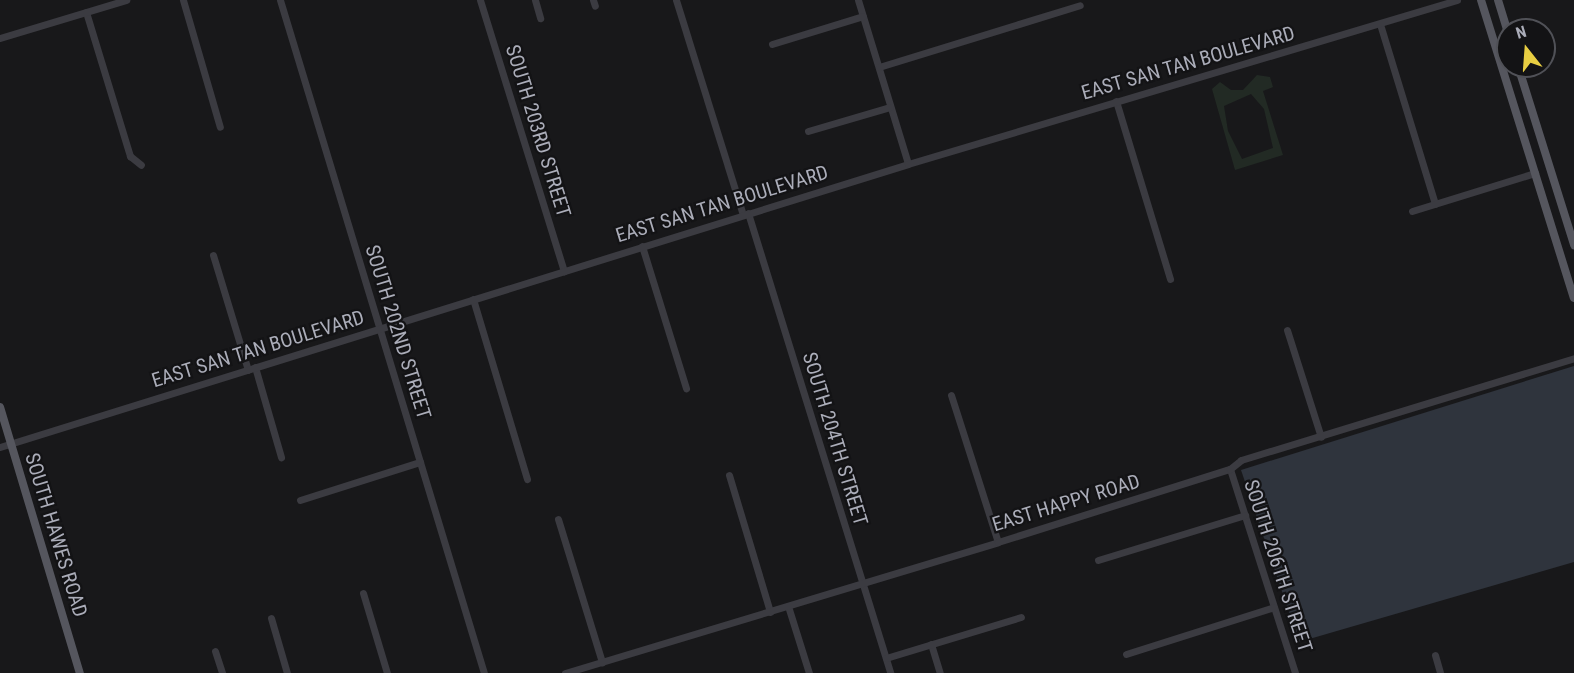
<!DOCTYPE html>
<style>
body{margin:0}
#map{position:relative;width:1574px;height:673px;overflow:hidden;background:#18181a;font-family:"Roboto Condensed",sans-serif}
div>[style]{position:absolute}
.green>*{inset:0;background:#222a24}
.water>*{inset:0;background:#2f343d}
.minor>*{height:7px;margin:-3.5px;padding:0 3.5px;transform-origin:3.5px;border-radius:3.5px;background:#3b3b41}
.major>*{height:8px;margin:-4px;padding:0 4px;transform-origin:4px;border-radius:4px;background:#55565e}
span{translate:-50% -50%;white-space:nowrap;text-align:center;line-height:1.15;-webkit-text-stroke:4.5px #131315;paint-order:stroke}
.street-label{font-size:20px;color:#abadb9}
.north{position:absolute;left:1496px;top:18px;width:60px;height:60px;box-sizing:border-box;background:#131315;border:2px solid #505157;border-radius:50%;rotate:343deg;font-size:16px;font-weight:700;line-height:24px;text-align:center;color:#abadb9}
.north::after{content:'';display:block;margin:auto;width:21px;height:27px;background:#e8ce42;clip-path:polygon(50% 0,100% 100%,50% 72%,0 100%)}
</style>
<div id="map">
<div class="green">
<div style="clip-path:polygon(evenodd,1257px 75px,1270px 77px,1273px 87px,1263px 91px,1283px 155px,1235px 170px,1212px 89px,1220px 82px,1231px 90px,1243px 90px,1257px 75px,1251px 94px,1264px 109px,1273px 148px,1242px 159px,1228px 131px,1224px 106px,1251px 94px)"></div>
</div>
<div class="water">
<div style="clip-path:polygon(1574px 366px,1574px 562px,1299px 642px,1241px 470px)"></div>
</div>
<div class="minor">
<div style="left:183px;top:0;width:132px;rotate:73.8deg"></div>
<div style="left:280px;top:0;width:703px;rotate:73.14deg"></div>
<div style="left:480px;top:0;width:284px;rotate:72.8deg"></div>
<div style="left:535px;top:0;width:19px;rotate:74deg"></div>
<div style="left:593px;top:0;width:6px;rotate:72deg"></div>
<div style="left:676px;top:0;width:225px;rotate:72.7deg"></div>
<div style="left:858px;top:0;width:171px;rotate:73deg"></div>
<div style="left:86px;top:12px;width:151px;rotate:73deg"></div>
<div style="left:130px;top:156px;width:14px;rotate:39deg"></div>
<div style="left:1380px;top:24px;width:188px;rotate:73deg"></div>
<div style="left:0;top:38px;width:132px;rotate:-16.8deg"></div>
<div style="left:772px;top:44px;width:95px;rotate:-17.1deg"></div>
<div style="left:879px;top:67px;width:210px;rotate:-17.1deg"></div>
<div style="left:1116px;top:101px;width:186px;rotate:73.1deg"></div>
<div style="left:808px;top:131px;width:85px;rotate:-16.3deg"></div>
<div style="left:1412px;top:211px;width:129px;rotate:-17.2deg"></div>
<div style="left:748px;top:213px;width:481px;rotate:72.8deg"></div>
<div style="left:642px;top:246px;width:149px;rotate:72.8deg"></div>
<div style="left:213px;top:255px;width:120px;rotate:73.1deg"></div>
<div style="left:473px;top:299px;width:188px;rotate:73.3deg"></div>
<div style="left:1287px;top:330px;width:112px;rotate:72.4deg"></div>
<div style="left:255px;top:367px;width:94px;rotate:73.9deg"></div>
<div style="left:951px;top:395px;width:154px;rotate:72.3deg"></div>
<div style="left:0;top:447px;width:951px;rotate:-17.31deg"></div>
<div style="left:908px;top:164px;width:573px;rotate:-16.63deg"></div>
<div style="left:1230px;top:469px;width:214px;rotate:72.3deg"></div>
<div style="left:729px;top:475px;width:143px;rotate:73.3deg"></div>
<div style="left:300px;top:500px;width:126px;rotate:-17.6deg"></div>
<div style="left:558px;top:519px;width:150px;rotate:72.9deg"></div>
<div style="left:1098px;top:560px;width:154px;rotate:-17deg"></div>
<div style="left:363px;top:593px;width:84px;rotate:73.3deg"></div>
<div style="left:788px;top:606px;width:70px;rotate:72.6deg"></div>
<div style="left:271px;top:618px;width:57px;rotate:73.8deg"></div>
<div style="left:931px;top:644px;width:30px;rotate:73deg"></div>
<div style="left:215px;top:651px;width:23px;rotate:72deg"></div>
<div style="left:1126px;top:654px;width:155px;rotate:-17.6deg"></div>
<div style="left:1435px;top:655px;width:19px;rotate:74deg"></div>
<div style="left:886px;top:658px;width:141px;rotate:-16.9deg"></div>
<div style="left:565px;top:673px;width:452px;rotate:-16.8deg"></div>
<div style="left:998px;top:542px;width:243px;rotate:-17.5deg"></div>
<div style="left:1230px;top:469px;width:14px;rotate:-39deg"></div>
<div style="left:1241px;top:460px;width:348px;rotate:-17deg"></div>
</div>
<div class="major">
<div style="left:1481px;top:0;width:312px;rotate:72.7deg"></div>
<div style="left:1498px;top:0;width:34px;rotate:73deg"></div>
<div style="left:1518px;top:66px;width:188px;rotate:72.6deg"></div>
<div style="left:0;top:407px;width:278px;rotate:73.3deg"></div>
</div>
<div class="street-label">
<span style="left:1188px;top:63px;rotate:-16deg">EAST SAN TAN BOULEVARD</span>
<span style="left:538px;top:131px;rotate:73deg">SOUTH 203RD STREET</span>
<span style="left:722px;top:204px;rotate:-17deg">EAST SAN TAN BOULEVARD</span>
<span style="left:398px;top:332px;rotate:73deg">SOUTH 202ND STREET</span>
<span style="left:258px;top:349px;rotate:-17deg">EAST SAN TAN BOULEVARD</span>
<span style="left:835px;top:439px;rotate:73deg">SOUTH 204TH STREET</span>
<span style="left:1066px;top:503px;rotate:-17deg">EAST HAPPY ROAD</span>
<span style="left:56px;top:535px;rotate:73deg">SOUTH HAWES ROAD</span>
<span style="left:1278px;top:566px;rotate:72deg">SOUTH 206TH STREET</span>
</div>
<div class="north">N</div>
</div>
